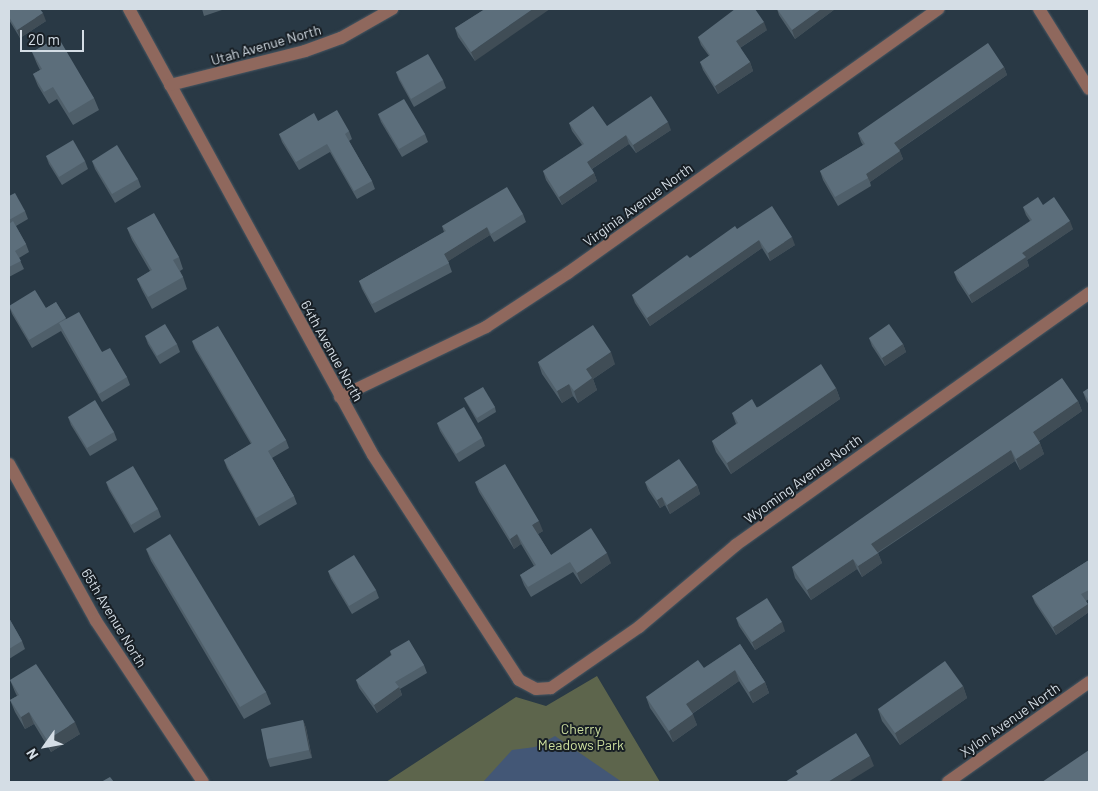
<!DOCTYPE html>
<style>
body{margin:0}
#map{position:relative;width:1098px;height:791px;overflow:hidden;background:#293945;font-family:Barlow,sans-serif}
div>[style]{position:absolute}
.green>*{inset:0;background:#5d654c}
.water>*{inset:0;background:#435776}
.roads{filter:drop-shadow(0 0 1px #485762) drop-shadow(0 0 1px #485762)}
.minor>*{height:12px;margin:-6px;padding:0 6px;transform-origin:6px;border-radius:6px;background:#8f685d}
.wall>*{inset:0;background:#4f5f6a}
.shaded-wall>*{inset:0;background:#404d56}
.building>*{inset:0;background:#5c6e7b}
span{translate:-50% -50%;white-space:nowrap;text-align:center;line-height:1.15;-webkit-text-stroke:4px #181f25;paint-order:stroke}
.street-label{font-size:14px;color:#d4dde5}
.park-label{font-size:14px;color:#ccde9d}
.frame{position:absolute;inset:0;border:10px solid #d4dde5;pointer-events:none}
.north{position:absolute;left:20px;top:721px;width:50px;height:50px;-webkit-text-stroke:4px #181f25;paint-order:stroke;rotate:238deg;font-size:14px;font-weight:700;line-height:20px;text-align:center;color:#d4dde5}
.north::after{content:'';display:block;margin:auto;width:18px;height:22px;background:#d4dde5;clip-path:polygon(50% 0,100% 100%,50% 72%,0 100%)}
.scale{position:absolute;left:20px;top:30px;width:64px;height:22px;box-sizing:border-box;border:2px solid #d4dde5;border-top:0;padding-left:6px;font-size:15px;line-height:18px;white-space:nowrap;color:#d4dde5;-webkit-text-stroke:4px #181f25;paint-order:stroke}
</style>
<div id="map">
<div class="green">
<div style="clip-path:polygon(597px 676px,660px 782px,386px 782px,516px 697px,546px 706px)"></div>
</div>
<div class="water">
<div style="clip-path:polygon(555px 736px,622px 782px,483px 782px,512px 750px,535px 747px)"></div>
</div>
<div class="roads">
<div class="minor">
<div style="left:129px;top:9px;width:508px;rotate:61.32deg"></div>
<div style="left:373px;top:455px;width:268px;rotate:57deg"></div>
<div style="left:519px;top:680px;width:19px;rotate:28deg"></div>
<div style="left:536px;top:689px;width:15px;rotate:-4deg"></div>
<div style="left:551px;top:688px;width:107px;rotate:-34.7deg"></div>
<div style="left:639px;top:627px;width:127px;rotate:-40.2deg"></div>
<div style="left:736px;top:545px;width:434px;rotate:-35.5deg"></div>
<div style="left:1039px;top:9px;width:94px;rotate:58deg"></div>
<div style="left:170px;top:85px;width:139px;rotate:-14.1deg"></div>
<div style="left:305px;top:51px;width:38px;rotate:-20deg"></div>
<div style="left:341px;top:38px;width:59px;rotate:-29.6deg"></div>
<div style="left:340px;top:397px;width:162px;rotate:-25.6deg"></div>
<div style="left:486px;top:327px;width:98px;rotate:-33.4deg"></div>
<div style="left:568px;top:273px;width:455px;rotate:-35.5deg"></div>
<div style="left:9px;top:464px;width:179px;rotate:61deg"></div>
<div style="left:96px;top:621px;width:193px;rotate:56.4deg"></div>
<div style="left:948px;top:782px;width:173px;rotate:-35.3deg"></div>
</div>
</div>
<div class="wall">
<div style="clip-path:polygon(9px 9px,46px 21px,20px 38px,9px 20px)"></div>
<div style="clip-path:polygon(202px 9px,225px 9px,204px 16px)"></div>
<div style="clip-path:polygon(485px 9px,475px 61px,458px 37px,455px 28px)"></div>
<div style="clip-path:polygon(777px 9px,835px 9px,795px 39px,779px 15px)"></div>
<div style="clip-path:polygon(767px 30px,740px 48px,750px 62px,753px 71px,718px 94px,703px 70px,700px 62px,709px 56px,701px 45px,698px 37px)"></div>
<div style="clip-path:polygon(32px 52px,94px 98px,99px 110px,73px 125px,57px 99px,49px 104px,38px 86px,33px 74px,40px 70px,37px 64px)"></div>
<div style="clip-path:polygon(1004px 67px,1007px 75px,899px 150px,903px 159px,870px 182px,871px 186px,838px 206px,823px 180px,820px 171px,863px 145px,861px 142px,858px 133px)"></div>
<div style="clip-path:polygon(396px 72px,443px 80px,446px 88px,414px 107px,399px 80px)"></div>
<div style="clip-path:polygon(378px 114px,425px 134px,428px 142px,402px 157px,381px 122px)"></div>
<div style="clip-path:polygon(318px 121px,349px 131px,352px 139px,349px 141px,372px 181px,375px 189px,357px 199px,330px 152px,299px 170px,282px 142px,279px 134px)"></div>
<div style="clip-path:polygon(569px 123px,607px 126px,671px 130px,636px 153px,629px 144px,592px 169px,594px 173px,597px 181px,562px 205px,546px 180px,543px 171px,582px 145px,572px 131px)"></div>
<div style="clip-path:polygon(46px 156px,85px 161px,88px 169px,62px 185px,49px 164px)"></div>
<div style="clip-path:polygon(92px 161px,138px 179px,141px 187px,115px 203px,95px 169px)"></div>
<div style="clip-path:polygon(9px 196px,25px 211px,28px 219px,16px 226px,26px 244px,29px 252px,19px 258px,24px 269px,9px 277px)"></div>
<div style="clip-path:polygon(1043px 205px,1073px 229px,1027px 260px,1029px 266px,972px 303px,957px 280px,954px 272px,1030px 221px,1026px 215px,1023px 207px)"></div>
<div style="clip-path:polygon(523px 214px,526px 222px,494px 242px,490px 235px,448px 261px,452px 272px,375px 313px,362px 289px,359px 281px,444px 232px,442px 226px)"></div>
<div style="clip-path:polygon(127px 228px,179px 257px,183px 269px,180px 271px,183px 277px,187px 289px,152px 309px,142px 290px,137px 279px,150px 271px,132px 240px)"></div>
<div style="clip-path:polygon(737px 229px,795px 245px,770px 261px,762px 248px,650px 326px,635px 303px,632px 295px,690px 258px)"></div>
<div style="clip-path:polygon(56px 302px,66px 319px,102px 352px,127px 377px,130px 385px,102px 402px,61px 331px,32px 348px,12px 314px,9px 306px,46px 308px)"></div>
<div style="clip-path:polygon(145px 336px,177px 344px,180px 352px,160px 364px,148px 344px)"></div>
<div style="clip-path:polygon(869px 338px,903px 344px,906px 352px,885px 366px,872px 346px)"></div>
<div style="clip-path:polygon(192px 341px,286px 440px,289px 448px,272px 458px,294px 496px,297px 504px,259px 526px,227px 468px,224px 460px,251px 444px,195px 349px)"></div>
<div style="clip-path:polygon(538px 362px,615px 364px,593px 379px,597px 390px,578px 403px,573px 396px,562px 403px,542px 374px)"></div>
<div style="clip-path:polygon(836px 388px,840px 399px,731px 474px,716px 452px,712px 441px,736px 424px,732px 413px)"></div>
<div style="clip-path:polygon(1089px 388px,1089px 405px,1086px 400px,1083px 392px)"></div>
<div style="clip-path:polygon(464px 398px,495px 407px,496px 412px,478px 423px,466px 402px)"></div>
<div style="clip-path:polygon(1078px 401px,1082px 411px,1039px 441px,1044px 454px,1020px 470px,1015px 461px,878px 553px,882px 563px,862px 577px,857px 569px,811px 600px,795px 578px,792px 567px)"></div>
<div style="clip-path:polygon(68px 417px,114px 432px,117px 440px,90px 456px,71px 425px)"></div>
<div style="clip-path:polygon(437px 423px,482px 438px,485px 446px,459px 462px,440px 431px)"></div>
<div style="clip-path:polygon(106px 482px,158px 509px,161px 517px,134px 533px,109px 490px)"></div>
<div style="clip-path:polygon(475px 482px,543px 531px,538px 534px,551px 555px,611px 563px,581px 584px,573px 572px,531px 597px,524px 585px,520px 575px,534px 566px,521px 544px,514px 549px,479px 492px)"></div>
<div style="clip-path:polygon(645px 482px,697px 485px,700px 494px,670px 514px,665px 505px,660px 508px,648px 490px)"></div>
<div style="clip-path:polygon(146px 549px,266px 692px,271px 704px,244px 719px,151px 561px)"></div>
<div style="clip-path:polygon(1089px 560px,1089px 599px,1086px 601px,1089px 608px,1089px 612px,1056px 635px,1035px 603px,1032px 596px)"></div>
<div style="clip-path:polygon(328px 571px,376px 590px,379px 598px,352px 614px,331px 579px)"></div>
<div style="clip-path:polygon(9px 618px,22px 641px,25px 649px,9px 659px)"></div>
<div style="clip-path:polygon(736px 618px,785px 631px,755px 650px,739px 626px)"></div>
<div style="clip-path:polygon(740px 644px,765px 682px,769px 693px,753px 703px,739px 681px,692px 714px,697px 725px,673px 742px,650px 708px,646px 697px,704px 668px)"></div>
<div style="clip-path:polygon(390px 651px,424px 665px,427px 673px,400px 689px,402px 695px,377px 713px,359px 688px,356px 680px,391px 655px)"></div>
<div style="clip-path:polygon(10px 680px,80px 734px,51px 752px,34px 724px,25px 729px,15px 712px,10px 700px,17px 696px,15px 692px)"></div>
<div style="clip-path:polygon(963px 686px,967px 698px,900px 745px,882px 721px,878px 709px)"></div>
<div style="clip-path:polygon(303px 720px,306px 728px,312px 758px,270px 767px,267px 759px)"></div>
</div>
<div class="shaded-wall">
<div style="clip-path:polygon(533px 9px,550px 9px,475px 61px,471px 52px)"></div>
<div style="clip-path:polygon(821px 9px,835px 9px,795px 39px,792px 30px)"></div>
<div style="clip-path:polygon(43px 13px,46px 21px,20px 38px,17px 30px)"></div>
<div style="clip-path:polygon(764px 22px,767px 30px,738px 49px,736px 41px)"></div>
<div style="clip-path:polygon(750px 62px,753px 71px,718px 94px,715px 86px)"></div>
<div style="clip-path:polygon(1004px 67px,1007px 75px,897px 151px,894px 143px)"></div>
<div style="clip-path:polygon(668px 122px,671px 130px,636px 153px,633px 145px)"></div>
<div style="clip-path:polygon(626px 135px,629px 144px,590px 170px,587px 162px)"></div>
<div style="clip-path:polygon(900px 151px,903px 159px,870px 182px,866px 174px)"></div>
<div style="clip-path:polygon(594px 173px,597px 181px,562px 205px,559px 197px)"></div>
<div style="clip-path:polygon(1070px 221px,1073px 229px,1027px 260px,1029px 266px,972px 303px,969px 295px,1022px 253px)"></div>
<div style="clip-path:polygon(487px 227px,490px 235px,447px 262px,444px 254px)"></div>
<div style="clip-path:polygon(792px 237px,795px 245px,770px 261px,768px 253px)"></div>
<div style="clip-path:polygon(759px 240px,762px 248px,650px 326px,647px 318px)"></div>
<div style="clip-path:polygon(903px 344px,906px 352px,885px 366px,882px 358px)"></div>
<div style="clip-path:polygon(611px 352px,615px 364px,593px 379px,597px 390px,578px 403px,574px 391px,586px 369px)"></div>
<div style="clip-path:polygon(569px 384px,573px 396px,562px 403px,557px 391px)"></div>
<div style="clip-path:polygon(836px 388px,840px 399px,731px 474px,727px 463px)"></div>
<div style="clip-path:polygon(1078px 401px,1082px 411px,1036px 443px,1033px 432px)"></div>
<div style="clip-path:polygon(1040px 443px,1044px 454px,1020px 470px,1016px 459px)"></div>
<div style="clip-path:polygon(1011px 450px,1015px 461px,875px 554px,871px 544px)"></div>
<div style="clip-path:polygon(697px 485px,700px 494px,670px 514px,667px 505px)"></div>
<div style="clip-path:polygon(662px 497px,665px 505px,660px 508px,657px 500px)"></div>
<div style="clip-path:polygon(539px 521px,543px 531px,536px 535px,532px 525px)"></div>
<div style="clip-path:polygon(517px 534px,521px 544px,514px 549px,510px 539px)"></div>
<div style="clip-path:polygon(607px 553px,611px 563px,581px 584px,577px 573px)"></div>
<div style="clip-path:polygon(878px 553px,882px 563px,862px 577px,858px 566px)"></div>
<div style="clip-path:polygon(853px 559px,857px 569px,811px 600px,807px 590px)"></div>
<div style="clip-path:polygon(1088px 604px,1089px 608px,1089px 612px,1056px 635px,1053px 627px)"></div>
<div style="clip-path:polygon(782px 622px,785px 631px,755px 650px,752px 642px)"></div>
<div style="clip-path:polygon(735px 670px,739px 681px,690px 715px,686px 704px)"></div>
<div style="clip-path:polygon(765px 682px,769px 693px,753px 703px,749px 692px)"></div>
<div style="clip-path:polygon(963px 686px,967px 698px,900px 745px,895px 733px)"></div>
<div style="clip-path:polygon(399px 687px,402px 695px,377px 713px,374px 705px)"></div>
<div style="clip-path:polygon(29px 712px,34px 724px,25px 729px,21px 717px)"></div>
<div style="clip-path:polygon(693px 714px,697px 725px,673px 742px,669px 731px)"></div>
<div style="clip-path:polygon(303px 720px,306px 728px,312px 758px,309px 750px)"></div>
<div style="clip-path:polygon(75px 722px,80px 734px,51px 752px,47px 740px)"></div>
<div style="clip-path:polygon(870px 756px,874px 766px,848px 782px,828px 782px)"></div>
</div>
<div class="building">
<div style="clip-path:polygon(9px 9px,40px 9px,43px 13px,17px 30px,9px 17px)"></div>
<div style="clip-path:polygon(485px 9px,533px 9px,471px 52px,455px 28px)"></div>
<div style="clip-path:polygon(735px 9px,755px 9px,764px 22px,736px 41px,750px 62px,715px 86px,700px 62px,710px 55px,698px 37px)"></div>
<div style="clip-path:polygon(777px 9px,821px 9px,792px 30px)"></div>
<div style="clip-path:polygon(58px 37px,94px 98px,69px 113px,53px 87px,44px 92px,33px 74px,42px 69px,32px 52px)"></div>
<div style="clip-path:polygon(988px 43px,1004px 67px,894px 143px,900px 151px,866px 174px,868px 178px,835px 197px,820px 171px,865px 144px,858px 133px)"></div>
<div style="clip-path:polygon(428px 54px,443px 80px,411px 99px,396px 72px)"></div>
<div style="clip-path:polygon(651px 96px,668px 122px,633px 145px,626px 135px,587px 162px,594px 173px,559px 197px,543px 171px,584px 144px,569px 123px,593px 106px,607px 126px)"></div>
<div style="clip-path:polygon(404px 99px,425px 134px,399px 149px,378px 114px)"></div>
<div style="clip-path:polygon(337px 110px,349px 131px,345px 134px,372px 181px,354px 191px,327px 144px,296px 162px,279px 134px,314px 113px,318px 121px)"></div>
<div style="clip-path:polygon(73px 140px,85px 161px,59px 177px,46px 156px)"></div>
<div style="clip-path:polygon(117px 145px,138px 179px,112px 194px,92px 161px)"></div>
<div style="clip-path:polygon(507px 187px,523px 214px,491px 234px,487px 227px,444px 254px,449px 263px,372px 304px,359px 281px,446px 231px,442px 226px)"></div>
<div style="clip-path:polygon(15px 193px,25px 211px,9px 220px,9px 196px)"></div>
<div style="clip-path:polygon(1038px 197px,1043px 205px,1054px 197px,1070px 221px,1022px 253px,1026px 257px,969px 295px,954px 272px,1032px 220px,1023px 207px)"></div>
<div style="clip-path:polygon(772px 206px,792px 237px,768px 253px,759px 240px,647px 318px,632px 295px,687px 255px,690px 258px,735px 226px,737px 229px)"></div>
<div style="clip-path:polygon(154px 213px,179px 257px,173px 260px,183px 277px,148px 297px,137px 279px,152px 270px,127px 228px)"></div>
<div style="clip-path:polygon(13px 221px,26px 244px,15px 251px,21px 261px,9px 267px,9px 224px)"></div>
<div style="clip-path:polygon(35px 290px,46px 308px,56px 302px,66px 318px,29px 340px,9px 306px)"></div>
<div style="clip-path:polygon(79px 312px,102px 352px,110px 348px,127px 377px,99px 394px,59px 323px)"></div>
<div style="clip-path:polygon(165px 324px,177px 344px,157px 356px,145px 336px)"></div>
<div style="clip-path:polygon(889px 324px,903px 344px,882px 358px,869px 338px)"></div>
<div style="clip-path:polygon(593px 325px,611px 352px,586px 369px,592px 378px,574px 391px,569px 384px,557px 391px,538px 362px)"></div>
<div style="clip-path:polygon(218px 326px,286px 440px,268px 451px,294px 496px,256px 518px,224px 460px,252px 443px,192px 341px)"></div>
<div style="clip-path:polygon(821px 364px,836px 388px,727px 463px,712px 441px,738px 423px,732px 413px,752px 399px,757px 408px)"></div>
<div style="clip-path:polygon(1062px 378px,1078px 401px,1033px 432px,1040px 443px,1016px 459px,1011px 450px,871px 544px,878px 553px,858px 566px,853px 559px,807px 590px,792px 567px)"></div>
<div style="clip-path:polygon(483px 387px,495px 407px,477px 418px,464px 398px)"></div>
<div style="clip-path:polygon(1089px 388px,1089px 401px,1083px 392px)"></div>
<div style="clip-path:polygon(95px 400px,114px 432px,87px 448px,68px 417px)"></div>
<div style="clip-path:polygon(464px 407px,482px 438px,456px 454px,437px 423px)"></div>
<div style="clip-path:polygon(679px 459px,697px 485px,667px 505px,662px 497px,657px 500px,645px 482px)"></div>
<div style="clip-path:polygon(505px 464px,539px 521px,532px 525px,551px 555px,591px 528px,607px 553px,577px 573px,570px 562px,528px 587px,520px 575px,536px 565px,517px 534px,510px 539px,475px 482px)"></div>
<div style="clip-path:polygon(133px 466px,158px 509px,131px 525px,106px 482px)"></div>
<div style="clip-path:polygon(170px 534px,266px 692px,240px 707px,146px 549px)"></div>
<div style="clip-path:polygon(354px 555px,376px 590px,349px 606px,328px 571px)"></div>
<div style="clip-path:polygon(1089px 560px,1089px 590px,1081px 594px,1088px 604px,1053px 627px,1032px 596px)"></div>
<div style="clip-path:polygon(767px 598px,782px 622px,752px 642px,736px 618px)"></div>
<div style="clip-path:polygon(9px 618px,22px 641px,9px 649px)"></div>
<div style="clip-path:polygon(409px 640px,424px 665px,395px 682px,399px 687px,374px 705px,356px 680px,392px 655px,390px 651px)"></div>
<div style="clip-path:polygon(740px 644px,765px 682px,749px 692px,735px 670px,686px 704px,693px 714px,669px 731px,646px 697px,698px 660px,704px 668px)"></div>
<div style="clip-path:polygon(945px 661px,963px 686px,895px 733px,878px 709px)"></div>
<div style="clip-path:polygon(36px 664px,75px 722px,47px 740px,29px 712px,21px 717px,10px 700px,19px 695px,10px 680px)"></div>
<div style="clip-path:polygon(303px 720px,309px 750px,267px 759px,261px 729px)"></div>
<div style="clip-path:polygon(856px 733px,870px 756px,828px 782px,785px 782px,798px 774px,796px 771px)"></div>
<div style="clip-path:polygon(1089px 750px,1089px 782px,1042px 782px)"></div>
<div style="clip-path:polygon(110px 777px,114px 782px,101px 782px)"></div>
</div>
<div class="street-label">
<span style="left:266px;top:45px;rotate:-16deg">Utah Avenue North</span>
<span style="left:638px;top:205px;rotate:-36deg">Virginia Avenue North</span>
<span style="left:332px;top:351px;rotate:61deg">64th Avenue North</span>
<span style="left:803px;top:479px;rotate:-36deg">Wyoming Avenue North</span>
<span style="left:114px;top:618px;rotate:59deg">65th Avenue North</span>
<span style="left:1010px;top:720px;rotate:-35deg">Xylon Avenue North</span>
</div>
<div class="park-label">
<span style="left:581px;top:737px">Cherry<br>Meadows Park</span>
</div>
<div class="frame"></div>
<div class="north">N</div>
<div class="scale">20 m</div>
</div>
